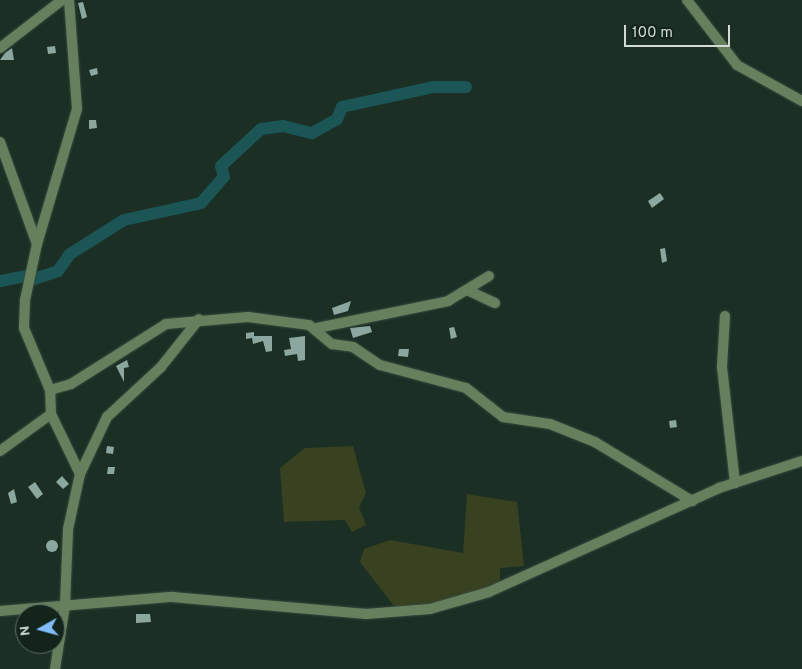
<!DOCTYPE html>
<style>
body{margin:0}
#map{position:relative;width:802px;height:669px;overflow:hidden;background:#1c2f24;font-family:Overpass,sans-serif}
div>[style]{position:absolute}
.green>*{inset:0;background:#384120}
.river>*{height:12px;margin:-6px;padding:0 6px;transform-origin:6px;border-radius:6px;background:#1b5555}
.building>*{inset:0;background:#8ba79f}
.round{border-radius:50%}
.roads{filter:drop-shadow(0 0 1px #394b40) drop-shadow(0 0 1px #394b40)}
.minor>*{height:10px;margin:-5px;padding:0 5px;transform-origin:5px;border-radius:5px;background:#66805e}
span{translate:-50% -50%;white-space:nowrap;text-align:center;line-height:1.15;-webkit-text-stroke:5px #13251b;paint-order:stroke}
.north{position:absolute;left:15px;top:604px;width:50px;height:50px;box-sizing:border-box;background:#13251b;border:1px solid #5f6e65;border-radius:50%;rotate:263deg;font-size:14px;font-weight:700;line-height:20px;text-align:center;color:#d0dcd4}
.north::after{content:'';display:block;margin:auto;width:18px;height:22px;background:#80bdfa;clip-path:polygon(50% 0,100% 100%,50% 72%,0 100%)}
.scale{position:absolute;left:624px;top:25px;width:106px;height:22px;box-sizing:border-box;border:2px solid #d0dcd4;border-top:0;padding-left:6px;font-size:15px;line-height:18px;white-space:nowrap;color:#d0dcd4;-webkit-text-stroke:4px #13251b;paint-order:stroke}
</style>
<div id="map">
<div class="green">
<div style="clip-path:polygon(353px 446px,366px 493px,359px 507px,366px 525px,352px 532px,345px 520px,284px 522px,280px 468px,305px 448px)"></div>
<div style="clip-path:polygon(467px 494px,517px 502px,524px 566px,500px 568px,500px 585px,452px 601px,398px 611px,360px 562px,364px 549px,390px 540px,463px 553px)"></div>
</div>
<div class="river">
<div style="left:34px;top:279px;width:25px;rotate:-18deg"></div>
<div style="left:58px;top:271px;width:21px;rotate:-55deg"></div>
<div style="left:70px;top:254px;width:64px;rotate:-32.2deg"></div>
<div style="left:124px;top:220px;width:79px;rotate:-12.4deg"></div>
<div style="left:201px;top:203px;width:35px;rotate:-49deg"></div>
<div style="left:224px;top:177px;width:11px;rotate:-105deg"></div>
<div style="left:221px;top:166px;width:54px;rotate:-42.8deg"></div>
<div style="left:261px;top:129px;width:22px;rotate:-8deg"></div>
<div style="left:283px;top:126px;width:30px;rotate:14deg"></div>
<div style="left:312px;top:133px;width:29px;rotate:-29deg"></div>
<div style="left:337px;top:119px;width:13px;rotate:-67deg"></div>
<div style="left:342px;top:107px;width:93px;rotate:-12.4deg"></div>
<div style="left:433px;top:87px;width:33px"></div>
<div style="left:0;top:281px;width:26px;rotate:-11deg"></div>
</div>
<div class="building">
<div style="clip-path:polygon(83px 2px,87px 17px,82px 19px,78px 3px)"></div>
<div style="clip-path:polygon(55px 46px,56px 53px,48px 54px,47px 47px)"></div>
<div style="clip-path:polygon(12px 48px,14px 60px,0 60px,5px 53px)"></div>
<div style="clip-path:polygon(97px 68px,98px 74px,91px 76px,89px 70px)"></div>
<div style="clip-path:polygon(89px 120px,96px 120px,97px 128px,89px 129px)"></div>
<div style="clip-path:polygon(660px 193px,664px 199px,652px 208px,648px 201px)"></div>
<div style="clip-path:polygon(665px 248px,667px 261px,662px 263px,660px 249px)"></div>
<div style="clip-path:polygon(351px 301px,348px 311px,334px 315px,332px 308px)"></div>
<div style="clip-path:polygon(370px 326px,372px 332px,353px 338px,350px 328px)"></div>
<div style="clip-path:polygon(454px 327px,457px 337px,451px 339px,449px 328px)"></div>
<div style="clip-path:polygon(254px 332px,254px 336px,272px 336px,272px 351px,266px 352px,263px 341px,253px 344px,252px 338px,246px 339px,246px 333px)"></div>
<div style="clip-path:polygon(305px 336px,305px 360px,298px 361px,297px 354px,285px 356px,284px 350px,291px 349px,289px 338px)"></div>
<div style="clip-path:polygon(399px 349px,409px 349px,408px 357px,398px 356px)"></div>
<div style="clip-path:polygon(127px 360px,129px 367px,124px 368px,124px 382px,116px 366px)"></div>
<div style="clip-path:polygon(676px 420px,677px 427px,670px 428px,669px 421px)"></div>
<div style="clip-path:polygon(107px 446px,114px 447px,113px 454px,106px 453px)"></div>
<div style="clip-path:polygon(108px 467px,115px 467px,114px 474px,107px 474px)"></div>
<div style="clip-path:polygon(62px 476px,69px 484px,63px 489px,56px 482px)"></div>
<div style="clip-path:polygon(35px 482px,43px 494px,37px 499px,28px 487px)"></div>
<div style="clip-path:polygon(14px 489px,17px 502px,11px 504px,8px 493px)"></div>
<div class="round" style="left:46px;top:540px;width:12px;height:12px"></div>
<div style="clip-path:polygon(136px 614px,150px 614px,151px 622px,136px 623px)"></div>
</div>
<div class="roads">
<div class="minor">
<div style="left:687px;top:0;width:82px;rotate:52.4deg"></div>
<div style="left:737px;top:65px;width:74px;rotate:29deg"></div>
<div style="left:0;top:48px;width:78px;rotate:-37.7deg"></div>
<div style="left:0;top:142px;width:109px;rotate:70.1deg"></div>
<div style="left:467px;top:290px;width:31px;rotate:25deg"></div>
<div style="left:725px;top:316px;width:51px;rotate:93.4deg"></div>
<div style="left:722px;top:367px;width:117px;rotate:83.6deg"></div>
<div style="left:317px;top:328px;width:134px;rotate:-11.6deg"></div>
<div style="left:448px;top:301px;width:48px;rotate:-31.4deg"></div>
<div style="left:50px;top:390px;width:22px;rotate:-16deg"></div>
<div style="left:71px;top:384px;width:112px;rotate:-32.3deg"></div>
<div style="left:166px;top:324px;width:82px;rotate:-4.9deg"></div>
<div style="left:248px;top:317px;width:62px;rotate:7.5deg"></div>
<div style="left:309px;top:325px;width:30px;rotate:40deg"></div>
<div style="left:332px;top:344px;width:21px;rotate:8deg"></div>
<div style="left:353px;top:347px;width:32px;rotate:34deg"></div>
<div style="left:380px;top:365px;width:89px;rotate:15deg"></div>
<div style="left:466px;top:388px;width:47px;rotate:38.1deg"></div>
<div style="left:503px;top:417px;width:48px;rotate:8.5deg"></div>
<div style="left:550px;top:424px;width:48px;rotate:21.8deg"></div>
<div style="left:595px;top:442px;width:114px;rotate:31.3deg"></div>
<div style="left:0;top:451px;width:63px;rotate:-36deg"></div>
<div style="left:80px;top:474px;width:63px;rotate:-64.7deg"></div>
<div style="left:107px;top:417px;width:74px;rotate:-42.8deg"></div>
<div style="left:161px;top:367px;width:61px;rotate:-51.6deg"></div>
<div style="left:0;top:611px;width:173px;rotate:-4.7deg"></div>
<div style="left:172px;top:597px;width:195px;rotate:5deg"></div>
<div style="left:366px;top:614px;width:64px;rotate:-4.5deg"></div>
<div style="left:430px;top:609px;width:61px;rotate:-16.1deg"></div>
<div style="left:489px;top:592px;width:252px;rotate:-24.3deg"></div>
<div style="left:719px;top:488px;width:87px;rotate:-18deg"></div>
<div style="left:55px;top:669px;width:65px;rotate:-81.1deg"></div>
<div style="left:65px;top:605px;width:76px;rotate:-87.7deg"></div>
<div style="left:68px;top:529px;width:56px;rotate:-77.7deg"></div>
<div style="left:80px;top:474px;width:67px;rotate:-115.8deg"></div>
<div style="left:51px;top:414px;width:24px;rotate:-92deg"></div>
<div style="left:50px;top:390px;width:67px;rotate:-112.8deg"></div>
<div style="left:24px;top:328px;width:28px;rotate:-88deg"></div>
<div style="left:25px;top:300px;width:57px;rotate:-77.9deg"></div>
<div style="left:37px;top:244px;width:141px;rotate:-73.5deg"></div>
<div style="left:77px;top:109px;width:109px;rotate:-94.2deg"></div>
</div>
</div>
<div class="north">N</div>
<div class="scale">100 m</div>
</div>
